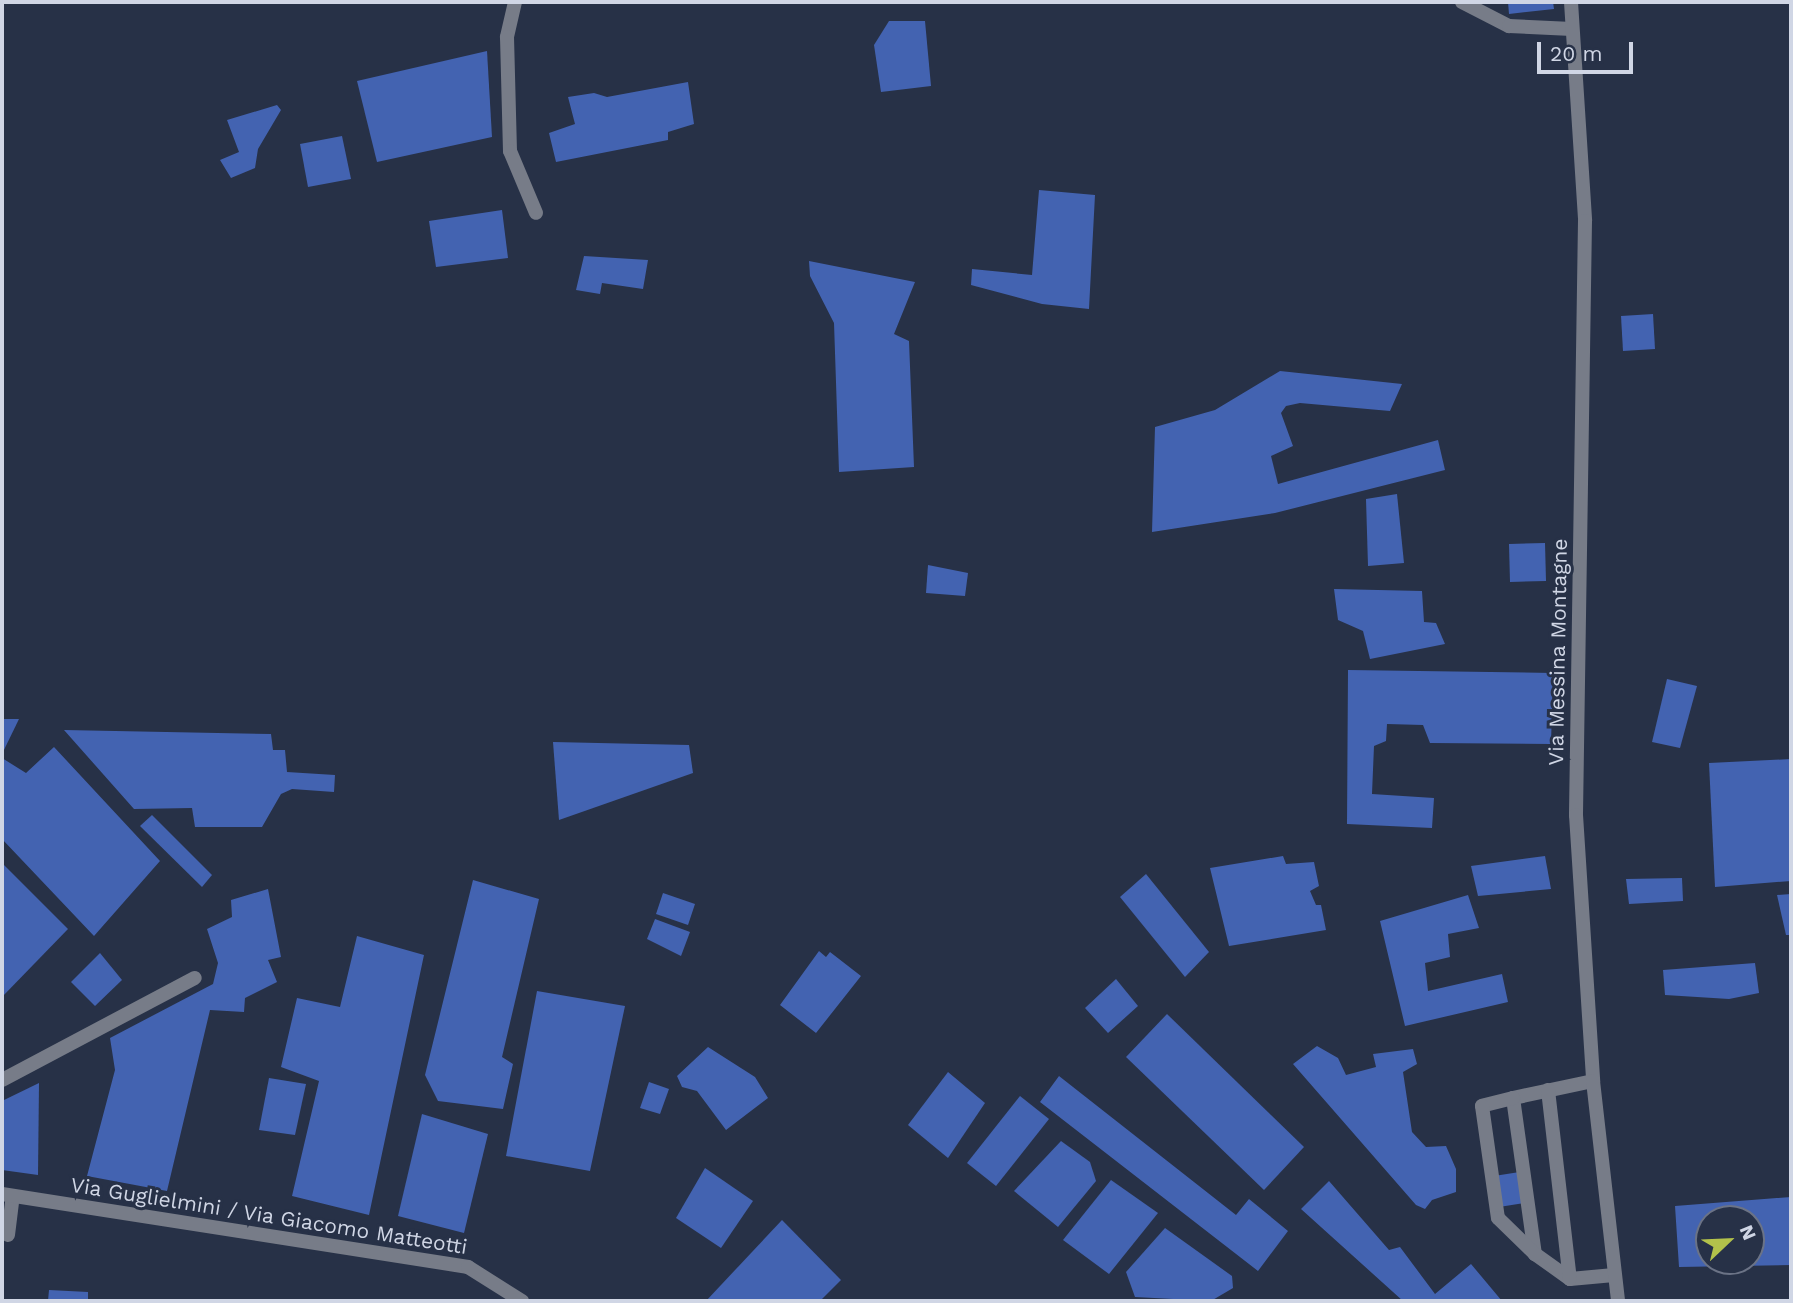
<!DOCTYPE html>
<style>
body{margin:0}
#map{position:relative;width:1793px;height:1303px;overflow:hidden;background:#273147;font-family:"Work Sans",sans-serif}
div>[style]{position:absolute}
.building>*{inset:0;background:#4363b1}
.service>*{height:14px;margin:-7px;padding:0 7px;transform-origin:7px;border-radius:7px;background:#777c88}
.minor>*{height:14px;margin:-7px;padding:0 7px;transform-origin:7px;border-radius:7px;background:#777c88}
.tertiary>*{height:14px;margin:-7px;padding:0 7px;transform-origin:7px;border-radius:7px;background:#777c88}
span{translate:-50% -50%;white-space:nowrap;text-align:center;line-height:1.15;-webkit-text-stroke:6px #273147;paint-order:stroke}
.street-label{font-size:21px;color:#d0d6e5}
.frame{position:absolute;inset:0;border:4px solid #d0d6e5;pointer-events:none}
.north{position:absolute;left:1695px;top:1205px;width:70px;height:70px;box-sizing:border-box;background:#273147;border:2px solid #6b7386;border-radius:50%;rotate:67deg;font-size:19px;font-weight:700;line-height:28px;text-align:center;color:#d0d6e5}
.north::after{content:'';display:block;margin:auto;width:24px;height:32px;background:#b3c24b;clip-path:polygon(50% 0,100% 100%,50% 72%,0 100%)}
.scale{position:absolute;left:1537px;top:42px;width:96px;height:32px;box-sizing:border-box;border:4px solid #d0d6e5;border-top:0;padding-left:9px;font-size:21px;line-height:24px;white-space:nowrap;color:#d0d6e5;-webkit-text-stroke:5px #273147;paint-order:stroke}
</style>
<div id="map">
<div class="building">
<div style="clip-path:polygon(1508px 2px,1553px 2px,1554px 9px,1509px 14px)"></div>
<div style="clip-path:polygon(889px 21px,925px 21px,931px 86px,881px 92px,874px 45px)"></div>
<div style="clip-path:polygon(487px 51px,492px 137px,377px 162px,357px 81px)"></div>
<div style="clip-path:polygon(688px 82px,694px 124px,668px 132px,668px 140px,556px 162px,549px 133px,575px 124px,568px 97px,594px 93px,607px 97px)"></div>
<div style="clip-path:polygon(277px 105px,281px 110px,258px 149px,255px 168px,231px 178px,220px 160px,239px 152px,227px 120px)"></div>
<div style="clip-path:polygon(342px 136px,351px 179px,308px 187px,300px 144px)"></div>
<div style="clip-path:polygon(1039px 190px,1095px 195px,1089px 309px,1042px 304px,971px 285px,972px 269px,1032px 275px)"></div>
<div style="clip-path:polygon(502px 210px,508px 258px,436px 267px,429px 221px)"></div>
<div style="clip-path:polygon(584px 256px,648px 260px,643px 289px,602px 283px,600px 294px,576px 290px)"></div>
<div style="clip-path:polygon(809px 261px,915px 282px,894px 334px,909px 341px,914px 467px,839px 472px,834px 323px,810px 276px)"></div>
<div style="clip-path:polygon(1653px 314px,1655px 349px,1623px 351px,1621px 316px)"></div>
<div style="clip-path:polygon(1280px 371px,1402px 384px,1390px 411px,1300px 403px,1286px 406px,1281px 413px,1293px 446px,1271px 456px,1278px 484px,1438px 440px,1445px 470px,1275px 513px,1152px 532px,1155px 427px,1215px 410px)"></div>
<div style="clip-path:polygon(1397px 494px,1404px 563px,1368px 566px,1366px 499px)"></div>
<div style="clip-path:polygon(1545px 543px,1546px 581px,1510px 582px,1509px 544px)"></div>
<div style="clip-path:polygon(928px 565px,968px 573px,965px 596px,926px 593px)"></div>
<div style="clip-path:polygon(1334px 589px,1422px 591px,1424px 622px,1436px 623px,1445px 644px,1370px 659px,1363px 631px,1338px 620px)"></div>
<div style="clip-path:polygon(1348px 670px,1553px 673px,1551px 744px,1430px 743px,1423px 725px,1387px 724px,1386px 741px,1374px 746px,1372px 794px,1434px 798px,1432px 828px,1347px 824px)"></div>
<div style="clip-path:polygon(1667px 679px,1697px 686px,1680px 748px,1652px 742px)"></div>
<div style="clip-path:polygon(2px 719px,19px 719px,2px 754px)"></div>
<div style="clip-path:polygon(64px 730px,271px 734px,273px 750px,285px 750px,287px 772px,335px 775px,334px 792px,292px 789px,281px 794px,262px 827px,195px 827px,192px 808px,134px 809px)"></div>
<div style="clip-path:polygon(553px 742px,689px 745px,693px 773px,559px 820px)"></div>
<div style="clip-path:polygon(54px 747px,160px 861px,94px 936px,2px 839px,2px 758px,26px 773px)"></div>
<div style="clip-path:polygon(1791px 759px,1791px 881px,1715px 887px,1709px 763px)"></div>
<div style="clip-path:polygon(152px 815px,212px 875px,202px 887px,140px 826px)"></div>
<div style="clip-path:polygon(1283px 856px,1286px 864px,1314px 862px,1319px 886px,1310px 891px,1316px 905px,1321px 905px,1326px 930px,1229px 946px,1210px 868px)"></div>
<div style="clip-path:polygon(1545px 856px,1551px 889px,1478px 896px,1471px 866px)"></div>
<div style="clip-path:polygon(2px 863px,68px 929px,2px 997px)"></div>
<div style="clip-path:polygon(1146px 874px,1209px 952px,1185px 977px,1120px 897px)"></div>
<div style="clip-path:polygon(1682px 878px,1683px 901px,1629px 904px,1626px 879px)"></div>
<div style="clip-path:polygon(473px 880px,539px 899px,502px 1057px,513px 1064px,503px 1109px,438px 1101px,425px 1075px)"></div>
<div style="clip-path:polygon(268px 889px,281px 957px,268px 960px,277px 982px,245px 998px,244px 1012px,210px 1010px,167px 1191px,87px 1176px,115px 1070px,110px 1038px,213px 984px,218px 963px,207px 929px,232px 917px,231px 900px)"></div>
<div style="clip-path:polygon(663px 893px,695px 904px,688px 925px,656px 914px)"></div>
<div style="clip-path:polygon(1791px 894px,1791px 935px,1786px 935px,1777px 895px)"></div>
<div style="clip-path:polygon(1468px 895px,1479px 928px,1448px 934px,1450px 957px,1425px 963px,1428px 991px,1502px 974px,1508px 1002px,1405px 1026px,1380px 921px)"></div>
<div style="clip-path:polygon(655px 919px,690px 932px,681px 956px,647px 939px)"></div>
<div style="clip-path:polygon(357px 936px,424px 955px,369px 1215px,292px 1196px,319px 1081px,281px 1067px,297px 998px,340px 1007px)"></div>
<div style="clip-path:polygon(819px 951px,826px 957px,830px 952px,861px 976px,816px 1033px,780px 1005px)"></div>
<div style="clip-path:polygon(100px 953px,122px 980px,95px 1006px,71px 982px)"></div>
<div style="clip-path:polygon(1755px 963px,1759px 993px,1729px 999px,1665px 995px,1663px 970px)"></div>
<div style="clip-path:polygon(1116px 979px,1138px 1006px,1108px 1033px,1085px 1008px)"></div>
<div style="clip-path:polygon(537px 991px,625px 1006px,590px 1171px,506px 1156px)"></div>
<div style="clip-path:polygon(1167px 1014px,1304px 1147px,1264px 1190px,1126px 1057px)"></div>
<div style="clip-path:polygon(1317px 1046px,1338px 1058px,1346px 1075px,1376px 1067px,1373px 1054px,1413px 1049px,1417px 1064px,1403px 1072px,1412px 1132px,1426px 1147px,1446px 1146px,1456px 1169px,1456px 1192px,1432px 1200px,1425px 1209px,1416px 1205px,1293px 1064px)"></div>
<div style="clip-path:polygon(708px 1047px,755px 1077px,768px 1098px,726px 1130px,697px 1091px,682px 1087px,677px 1076px)"></div>
<div style="clip-path:polygon(948px 1072px,985px 1103px,948px 1158px,908px 1125px)"></div>
<div style="clip-path:polygon(1059px 1076px,1236px 1215px,1249px 1199px,1288px 1231px,1258px 1271px,1040px 1102px)"></div>
<div style="clip-path:polygon(269px 1078px,306px 1084px,295px 1135px,259px 1130px)"></div>
<div style="clip-path:polygon(649px 1082px,669px 1089px,660px 1114px,640px 1108px)"></div>
<div style="clip-path:polygon(39px 1083px,38px 1175px,2px 1170px,2px 1101px)"></div>
<div style="clip-path:polygon(1020px 1096px,1049px 1119px,996px 1186px,967px 1163px)"></div>
<div style="clip-path:polygon(422px 1114px,488px 1134px,464px 1233px,398px 1216px)"></div>
<div style="clip-path:polygon(1061px 1141px,1090px 1162px,1096px 1181px,1058px 1227px,1014px 1191px)"></div>
<div style="clip-path:polygon(705px 1168px,753px 1201px,721px 1248px,676px 1218px)"></div>
<div style="clip-path:polygon(1526px 1171px,1531px 1202px,1499px 1207px,1494px 1176px)"></div>
<div style="clip-path:polygon(1111px 1180px,1158px 1213px,1109px 1274px,1063px 1240px)"></div>
<div style="clip-path:polygon(1329px 1181px,1389px 1250px,1400px 1247px,1435px 1294px,1471px 1264px,1502px 1301px,1403px 1301px,1301px 1209px)"></div>
<div style="clip-path:polygon(evenodd,1791px 1197px,1791px 1265px,1679px 1267px,1675px 1206px,1791px 1197px,1709px 1219px,1751px 1219px,1751px 1261px,1709px 1261px,1709px 1219px)"></div>
<div style="clip-path:polygon(782px 1220px,841px 1280px,820px 1301px,706px 1301px)"></div>
<div style="clip-path:polygon(1165px 1228px,1232px 1276px,1233px 1288px,1211px 1301px,1135px 1297px,1126px 1272px)"></div>
<div style="clip-path:polygon(49px 1290px,88px 1292px,88px 1301px,48px 1301px)"></div>
</div>
<div class="service">
<div style="left:1593px;top:1081px;width:82px;rotate:168deg"></div>
<div style="left:1513px;top:1098px;width:158px;rotate:82deg"></div>
<div style="left:1535px;top:1254px;width:43px;rotate:35.5deg"></div>
<div style="left:1570px;top:1279px;width:44px;rotate:-5.2deg"></div>
<div style="left:1548px;top:1090px;width:190px;rotate:83.4deg"></div>
<div style="left:1513px;top:1098px;width:32px;rotate:166deg"></div>
<div style="left:1482px;top:1106px;width:113px;rotate:81.9deg"></div>
<div style="left:1498px;top:1218px;width:52px;rotate:44.2deg"></div>
<div style="left:8px;top:1235px;width:39px;rotate:-83deg"></div>
</div>
<div class="minor">
<div style="left:515px;top:2px;width:36px;rotate:103deg"></div>
<div style="left:507px;top:37px;width:114px;rotate:88.5deg"></div>
<div style="left:510px;top:151px;width:67px;rotate:67.2deg"></div>
<div style="left:1462px;top:2px;width:53px;rotate:27.1deg"></div>
<div style="left:1509px;top:26px;width:63px;rotate:2.7deg"></div>
<div style="left:2px;top:1080px;width:218px;rotate:-27.9deg"></div>
<div style="left:2px;top:1194px;width:472px;rotate:8.9deg"></div>
<div style="left:468px;top:1267px;width:64px;rotate:32.2deg"></div>
</div>
<div class="tertiary">
<div style="left:1571px;top:2px;width:219px;rotate:86.3deg"></div>
<div style="left:1585px;top:221px;width:594px;rotate:90.87deg"></div>
<div style="left:1576px;top:815px;width:267px;rotate:86.3deg"></div>
<div style="left:1593px;top:1081px;width:221px;rotate:83.5deg"></div>
</div>
<div class="street-label">
<span style="left:1558px;top:652px;rotate:-89deg">Via Messina Montagne</span>
<span style="left:269px;top:1216px;rotate:9deg">Via Guglielmini / Via Giacomo Matteotti</span>
</div>
<div class="frame"></div>
<div class="north">N</div>
<div class="scale">20 m</div>
</div>
